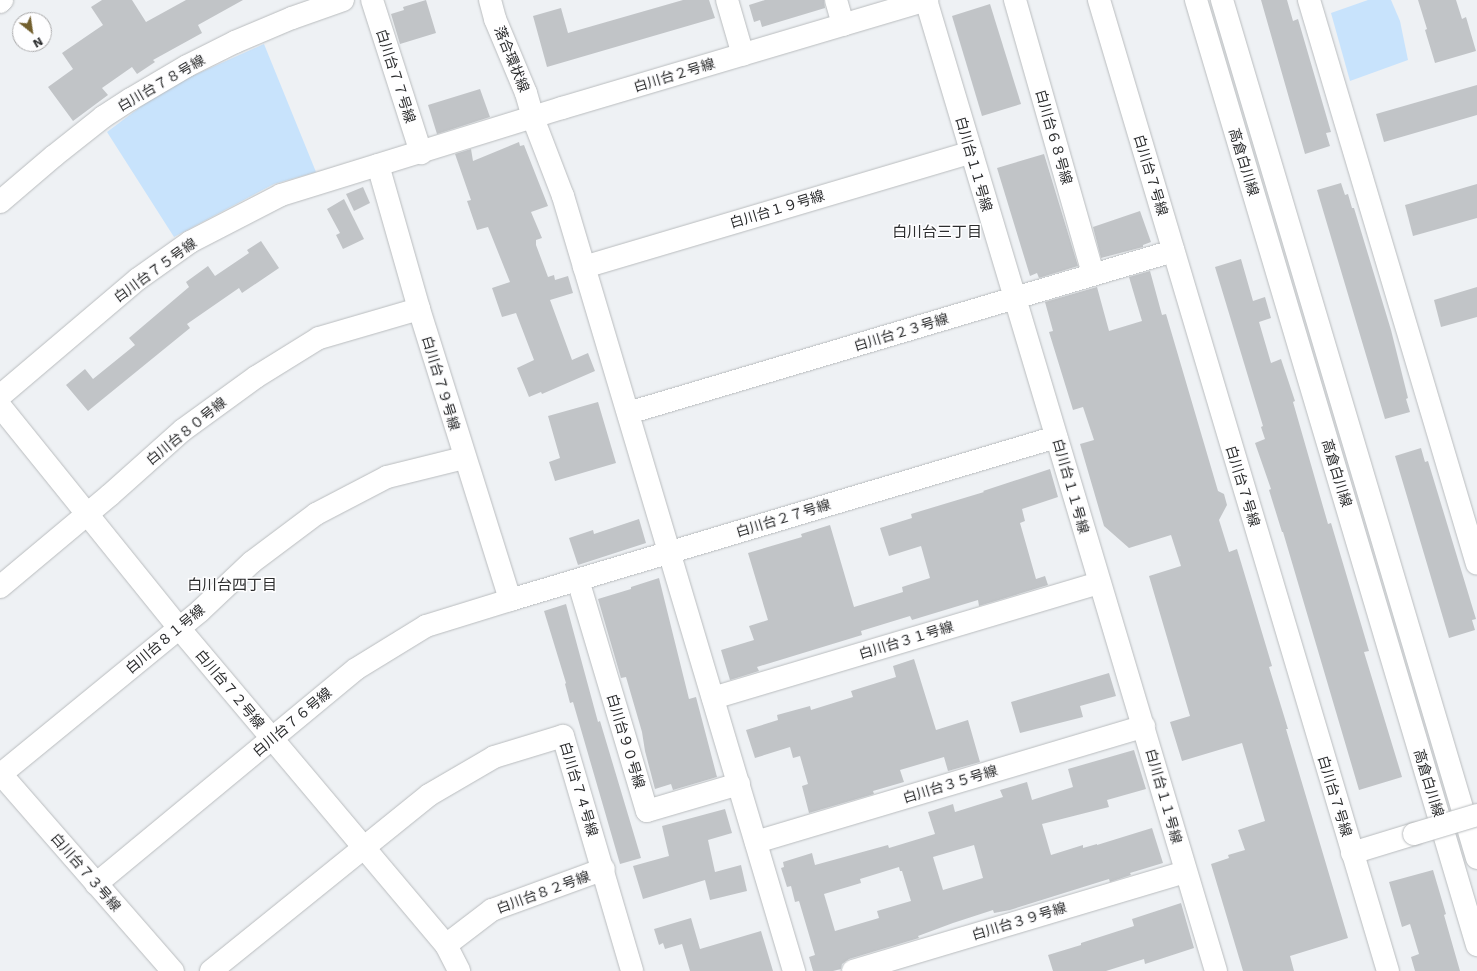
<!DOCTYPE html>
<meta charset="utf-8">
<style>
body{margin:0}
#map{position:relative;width:1477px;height:971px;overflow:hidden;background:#eef1f4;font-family:"DejaVu Sans","Noto Sans JP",sans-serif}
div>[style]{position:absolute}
.green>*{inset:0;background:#c8e3fc}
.building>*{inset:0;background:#c1c4c7}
.roads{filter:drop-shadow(0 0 1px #b9bcbe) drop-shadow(0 0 1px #b9bcbe)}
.minor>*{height:22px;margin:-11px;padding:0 11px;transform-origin:11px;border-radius:11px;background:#fff}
.bridges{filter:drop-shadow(0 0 1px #b9bcbe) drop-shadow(0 0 1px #b9bcbe)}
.minor-bridge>*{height:22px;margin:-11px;padding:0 11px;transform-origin:11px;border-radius:11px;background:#fff}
span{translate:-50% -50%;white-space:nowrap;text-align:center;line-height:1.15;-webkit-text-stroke:3px #fefeff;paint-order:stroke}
.street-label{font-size:14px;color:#2b2c2d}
.neighbourhood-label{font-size:15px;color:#2b2c2d}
.north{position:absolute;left:12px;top:12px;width:40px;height:40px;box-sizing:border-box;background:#fefeff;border:1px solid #aaaaab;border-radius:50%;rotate:150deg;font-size:11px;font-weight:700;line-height:16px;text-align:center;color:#2b2c2d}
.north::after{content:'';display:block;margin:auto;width:14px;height:18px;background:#725f2e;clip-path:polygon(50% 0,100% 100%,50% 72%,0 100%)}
</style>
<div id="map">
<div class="green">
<div style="clip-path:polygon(1368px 0,1391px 0,1400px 21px,1408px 60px,1350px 81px,1331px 13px)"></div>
<div style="clip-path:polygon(264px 44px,316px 172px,274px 184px,174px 237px,107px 132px,147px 102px,179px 82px)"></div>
</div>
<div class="building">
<div style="clip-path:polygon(102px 0,132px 0,146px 22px,186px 0,243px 0,198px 25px,202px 33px,153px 60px,155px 62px,137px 74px,132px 67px,102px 88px,108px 95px,73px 121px,48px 87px,73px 69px,62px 53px,103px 25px,91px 7px)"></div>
<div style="clip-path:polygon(426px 0,436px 33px,400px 44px,391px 14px,404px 10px,403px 7px)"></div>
<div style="clip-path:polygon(683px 0,709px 0,715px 18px,547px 67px,533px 16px,561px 8px,568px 33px)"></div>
<div style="clip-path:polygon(765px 0,824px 0,825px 8px,762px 27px,760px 20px,754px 22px,749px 5px)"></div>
<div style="clip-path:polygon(1261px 0,1287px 0,1293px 21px,1298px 19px,1331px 132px,1326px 133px,1330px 146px,1305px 154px)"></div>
<div style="clip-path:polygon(1418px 0,1456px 0,1462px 19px,1466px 17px,1476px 51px,1435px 63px,1425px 30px,1427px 29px)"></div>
<div style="clip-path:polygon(990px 4px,1021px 104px,982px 116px,952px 16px)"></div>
<div style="clip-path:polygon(1477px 85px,1477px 115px,1384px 142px,1376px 114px)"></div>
<div style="clip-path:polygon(480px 89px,490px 117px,437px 134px,428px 105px)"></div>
<div style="clip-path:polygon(519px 142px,520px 146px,524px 145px,548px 206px,531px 212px,542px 238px,536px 240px,536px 245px,548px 277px,554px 275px,555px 280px,568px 276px,573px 293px,550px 300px,572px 360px,588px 353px,595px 371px,542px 394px,541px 392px,529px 397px,517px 368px,534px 360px,516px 313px,502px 317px,492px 288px,510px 282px,488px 227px,477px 230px,467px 201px,471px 200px,455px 154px,471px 149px,473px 161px)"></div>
<div style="clip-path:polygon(1044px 154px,1078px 266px,1039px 278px,1037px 273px,1030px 276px,997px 168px)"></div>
<div style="clip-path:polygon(1341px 183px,1345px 195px,1348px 194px,1352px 208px,1354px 208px,1391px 330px,1408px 398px,1406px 399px,1410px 412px,1385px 419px,1317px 190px)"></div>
<div style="clip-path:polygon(1477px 184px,1477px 218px,1413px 236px,1405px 205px)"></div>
<div style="clip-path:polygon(363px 187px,370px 203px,354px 211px,346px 194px)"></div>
<div style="clip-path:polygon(344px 199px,364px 239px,343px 249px,336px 235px,340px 233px,327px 209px)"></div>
<div style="clip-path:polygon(1140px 211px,1151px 242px,1143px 245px,1143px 247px,1101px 258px,1093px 227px)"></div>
<div style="clip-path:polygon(261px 241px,279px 268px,242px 293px,239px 288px,187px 324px,190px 328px,88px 411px,66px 385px,85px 369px,93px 379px,135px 345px,129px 338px,189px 287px,186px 282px,208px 266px,215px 276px,249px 253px,247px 250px)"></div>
<div style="clip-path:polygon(1241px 259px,1253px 301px,1265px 297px,1271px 318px,1259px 322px,1271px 363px,1281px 359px,1295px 401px,1293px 402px,1328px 524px,1331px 523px,1369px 651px,1364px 652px,1402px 777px,1359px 790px,1283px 532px,1282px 532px,1269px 490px,1271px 489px,1255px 443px,1265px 439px,1261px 427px,1263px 426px,1215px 267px)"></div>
<div style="clip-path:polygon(1150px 271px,1162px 315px,1166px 314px,1218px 491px,1224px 494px,1227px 505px,1219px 520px,1229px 552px,1237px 549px,1272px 666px,1269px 667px,1288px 729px,1286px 729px,1348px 938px,1290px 956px,1294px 971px,1243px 971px,1211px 864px,1229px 858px,1228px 855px,1245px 850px,1238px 830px,1265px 821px,1242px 743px,1182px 761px,1170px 722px,1190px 716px,1149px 576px,1181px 566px,1171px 535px,1129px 548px,1104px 526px,1080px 444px,1094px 440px,1083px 407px,1073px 410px,1049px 332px,1053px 331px,1045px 302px,1097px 287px,1109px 331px,1142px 321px,1129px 277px)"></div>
<div style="clip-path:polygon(1477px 287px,1477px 317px,1441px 327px,1434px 300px)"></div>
<div style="clip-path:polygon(598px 402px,616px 463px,555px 481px,549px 462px,560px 458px,548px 416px)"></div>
<div style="clip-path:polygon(1421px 448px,1425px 462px,1428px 461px,1476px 619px,1472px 620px,1475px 630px,1449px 638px,1395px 456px)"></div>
<div style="clip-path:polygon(1050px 469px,1058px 497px,1022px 509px,1025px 521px,1020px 523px,1036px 579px,1045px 576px,1048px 585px,979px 606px,978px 600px,912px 620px,910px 616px,861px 631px,862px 635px,757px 667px,759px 671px,730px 680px,721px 650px,754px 640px,749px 626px,768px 620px,748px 553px,802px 537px,801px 534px,830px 525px,854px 607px,903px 592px,902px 587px,930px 578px,921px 546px,889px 556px,880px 528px,912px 518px,911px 514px,984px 492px,983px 491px)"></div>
<div style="clip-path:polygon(639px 519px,646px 543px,578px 565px,569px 538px,593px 530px,594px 534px)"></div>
<div style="clip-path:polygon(659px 578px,689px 699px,696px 697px,717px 777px,673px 790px,671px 784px,655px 789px,645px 751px,642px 732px,626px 677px,621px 678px,598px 599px,631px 589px,631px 587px)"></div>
<div style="clip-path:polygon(566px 604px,598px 722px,600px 721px,641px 858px,620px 864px,573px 702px,570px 703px,565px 684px,566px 683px,544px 611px)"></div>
<div style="clip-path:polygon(914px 659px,936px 730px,968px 720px,980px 762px,948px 771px,944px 757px,900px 770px,904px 782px,873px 791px,874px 794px,809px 813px,802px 786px,808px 784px,800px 756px,793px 758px,790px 747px,755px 758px,746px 730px,778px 720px,777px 715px,810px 706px,811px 710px,853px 697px,851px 691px,896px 677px,893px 666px)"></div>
<div style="clip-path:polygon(1109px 673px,1116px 696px,1080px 706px,1083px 717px,1020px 733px,1011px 702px)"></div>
<div style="clip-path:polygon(evenodd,1134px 750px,1146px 789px,1107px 800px,1109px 807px,1042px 824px,1051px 855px,1083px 845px,1083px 848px,1097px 844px,1097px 845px,1152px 828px,1163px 863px,1130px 873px,1131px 875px,1110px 882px,1109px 879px,1010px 910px,994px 913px,993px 910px,953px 923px,918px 936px,919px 938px,849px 959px,842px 964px,841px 969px,833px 971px,813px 971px,809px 957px,815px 955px,799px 901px,795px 902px,791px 886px,787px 887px,781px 868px,784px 867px,783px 862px,812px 853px,815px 865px,888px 845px,889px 848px,935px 834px,928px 812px,953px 804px,955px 812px,1003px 797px,1000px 790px,1027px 782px,1032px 800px,1073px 787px,1068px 769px,1134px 750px,974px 845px,983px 878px,943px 890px,933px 857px,974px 845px,1134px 750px,899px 867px,900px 871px,902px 871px,911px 901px,877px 911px,879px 918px,835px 931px,824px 894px,861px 883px,860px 879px,899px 867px)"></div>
<div style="clip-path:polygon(725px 809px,732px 833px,708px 840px,715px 872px,741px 865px,747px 891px,710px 900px,705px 880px,643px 899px,633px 866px,669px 856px,662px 826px)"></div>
<div style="clip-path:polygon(1433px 870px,1446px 914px,1444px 915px,1460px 971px,1415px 971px,1411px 957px,1419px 954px,1410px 924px,1402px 927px,1389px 882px)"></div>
<div style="clip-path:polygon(1181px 903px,1194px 948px,1145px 964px,1144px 959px,1106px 971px,1053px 971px,1048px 955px,1081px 945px,1081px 943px,1134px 926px,1132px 919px)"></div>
<div style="clip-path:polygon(691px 918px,700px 949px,761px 931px,773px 971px,690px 971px,682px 944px,665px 949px,663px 943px,659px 945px,654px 929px)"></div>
</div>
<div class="roads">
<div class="minor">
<div style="left:372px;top:0;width:161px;rotate:72.2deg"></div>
<div style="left:490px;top:0;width:20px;rotate:75deg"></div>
<div style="left:495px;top:19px;width:80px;rotate:67.3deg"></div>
<div style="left:526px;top:93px;width:26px;rotate:74deg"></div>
<div style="left:533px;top:118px;width:84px;rotate:69deg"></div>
<div style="left:563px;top:196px;width:809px;rotate:73.4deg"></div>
<div style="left:727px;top:0;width:57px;rotate:73.8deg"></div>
<div style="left:836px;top:0;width:26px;rotate:74deg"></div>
<div style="left:926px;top:0;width:1013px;rotate:73.37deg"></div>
<div style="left:1015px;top:0;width:285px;rotate:74.1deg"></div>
<div style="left:1099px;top:0;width:1013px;rotate:73.43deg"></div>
<div style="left:1196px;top:0;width:986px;rotate:73.44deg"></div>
<div style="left:1222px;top:0;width:895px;rotate:73.45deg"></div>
<div style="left:1309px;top:0;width:588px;rotate:73.41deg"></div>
<div style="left:0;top:2px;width:3px;rotate:-45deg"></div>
<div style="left:378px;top:165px;width:150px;rotate:74.1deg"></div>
<div style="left:419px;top:309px;width:305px;rotate:72.6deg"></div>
<div style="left:0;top:202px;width:71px;rotate:-40.4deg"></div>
<div style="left:54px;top:156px;width:63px;rotate:-38.5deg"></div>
<div style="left:103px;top:117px;width:33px;rotate:-33deg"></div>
<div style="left:131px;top:99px;width:65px;rotate:-30.5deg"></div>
<div style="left:187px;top:66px;width:54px;rotate:-26.6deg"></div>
<div style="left:235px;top:42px;width:62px;rotate:-22.8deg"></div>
<div style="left:292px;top:18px;width:54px;rotate:-19.4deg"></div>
<div style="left:584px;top:267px;width:404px;rotate:-16.5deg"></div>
<div style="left:0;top:396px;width:181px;rotate:-40.3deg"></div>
<div style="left:138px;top:279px;width:64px;rotate:-35.4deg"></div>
<div style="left:190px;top:242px;width:102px;rotate:-27.3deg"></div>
<div style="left:281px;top:195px;width:294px;rotate:-17.2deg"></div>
<div style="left:562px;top:108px;width:381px;rotate:-16.5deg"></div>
<div style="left:0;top:406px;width:285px;rotate:51.1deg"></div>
<div style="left:179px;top:628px;width:414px;rotate:49.9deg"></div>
<div style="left:446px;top:945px;width:29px;rotate:63deg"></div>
<div style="left:628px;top:413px;width:569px;rotate:-16.55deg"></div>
<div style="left:578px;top:580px;width:241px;rotate:73.4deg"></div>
<div style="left:647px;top:811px;width:96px;rotate:-16.4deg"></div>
<div style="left:0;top:587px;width:143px;rotate:-39.9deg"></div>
<div style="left:110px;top:495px;width:98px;rotate:-41.7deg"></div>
<div style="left:183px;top:430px;width:90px;rotate:-36deg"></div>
<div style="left:256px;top:377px;width:74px;rotate:-31.8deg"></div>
<div style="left:319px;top:338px;width:104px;rotate:-16.2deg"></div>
<div style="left:713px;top:698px;width:403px;rotate:-16.6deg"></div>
<div style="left:0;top:773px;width:263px;rotate:48.9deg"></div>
<div style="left:1px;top:774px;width:257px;rotate:-39.3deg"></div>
<div style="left:200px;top:611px;width:71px;rotate:-43.3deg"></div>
<div style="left:252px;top:562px;width:80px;rotate:-36.9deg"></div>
<div style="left:316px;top:514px;width:80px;rotate:-27.5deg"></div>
<div style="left:387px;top:477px;width:79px;rotate:-13.9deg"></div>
<div style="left:756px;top:842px;width:405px;rotate:-16.6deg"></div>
<div style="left:1352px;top:853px;width:65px;rotate:-17deg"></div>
<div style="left:96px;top:884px;width:337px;rotate:-39.6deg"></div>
<div style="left:356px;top:669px;width:82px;rotate:-31.6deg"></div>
<div style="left:426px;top:626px;width:88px;rotate:-17.2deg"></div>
<div style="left:510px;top:600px;width:570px;rotate:-16.62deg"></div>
<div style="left:446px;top:945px;width:58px;rotate:-37.3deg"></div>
<div style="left:492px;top:910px;width:119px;rotate:-20.1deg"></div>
<div style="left:211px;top:971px;width:280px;rotate:-38.9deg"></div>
<div style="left:429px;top:795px;width:75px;rotate:-30.3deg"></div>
<div style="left:494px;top:757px;width:72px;rotate:-16.9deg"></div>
<div style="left:563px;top:736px;width:245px;rotate:73.6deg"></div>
<div style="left:853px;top:971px;width:347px;rotate:-16.6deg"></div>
</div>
</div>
<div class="bridges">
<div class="minor-bridge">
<div style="left:1414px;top:834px;width:66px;rotate:-16.8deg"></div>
</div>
</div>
<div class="street-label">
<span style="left:512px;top:59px;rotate:68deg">落合環状線</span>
<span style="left:674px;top:75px;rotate:-17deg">白川台２号線</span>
<span style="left:396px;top:76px;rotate:72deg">白川台７７号線</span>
<span style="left:161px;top:83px;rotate:-30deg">白川台７８号線</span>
<span style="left:1054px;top:137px;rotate:74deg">白川台６８号線</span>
<span style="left:1244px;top:162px;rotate:73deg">高倉白川線</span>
<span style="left:974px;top:164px;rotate:74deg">白川台１１号線</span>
<span style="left:1151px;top:175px;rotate:73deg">白川台７号線</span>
<span style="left:777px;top:209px;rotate:-17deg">白川台１９号線</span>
<span style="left:155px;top:270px;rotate:-36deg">白川台７５号線</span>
<span style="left:901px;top:332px;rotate:-17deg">白川台２３号線</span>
<span style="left:441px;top:383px;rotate:73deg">白川台７９号線</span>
<span style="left:186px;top:431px;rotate:-39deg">白川台８０号線</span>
<span style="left:1337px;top:473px;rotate:73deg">高倉白川線</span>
<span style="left:1071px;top:486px;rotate:74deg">白川台１１号線</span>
<span style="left:1243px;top:486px;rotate:73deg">白川台７号線</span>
<span style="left:783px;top:518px;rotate:-17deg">白川台２７号線</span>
<span style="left:165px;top:639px;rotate:-40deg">白川台８１号線</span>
<span style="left:906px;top:640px;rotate:-17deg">白川台３１号線</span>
<span style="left:230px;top:689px;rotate:50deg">白川台７２号線</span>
<span style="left:292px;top:722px;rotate:-40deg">白川台７６号線</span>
<span style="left:626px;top:741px;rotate:73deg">白川台９０号線</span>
<span style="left:1429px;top:783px;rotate:73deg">高倉白川線</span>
<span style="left:950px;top:784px;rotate:-17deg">白川台３５号線</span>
<span style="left:579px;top:789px;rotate:73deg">白川台７４号線</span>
<span style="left:1164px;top:796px;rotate:74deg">白川台１１号線</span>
<span style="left:1335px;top:796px;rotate:73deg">白川台７号線</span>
<span style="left:86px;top:872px;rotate:49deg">白川台７３号線</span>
<span style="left:543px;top:892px;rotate:-20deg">白川台８２号線</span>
<span style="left:1019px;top:921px;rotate:-17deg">白川台３９号線</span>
</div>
<div class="neighbourhood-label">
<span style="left:937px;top:233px">白川台三丁目</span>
<span style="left:232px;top:586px">白川台四丁目</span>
</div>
<div class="north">N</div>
</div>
